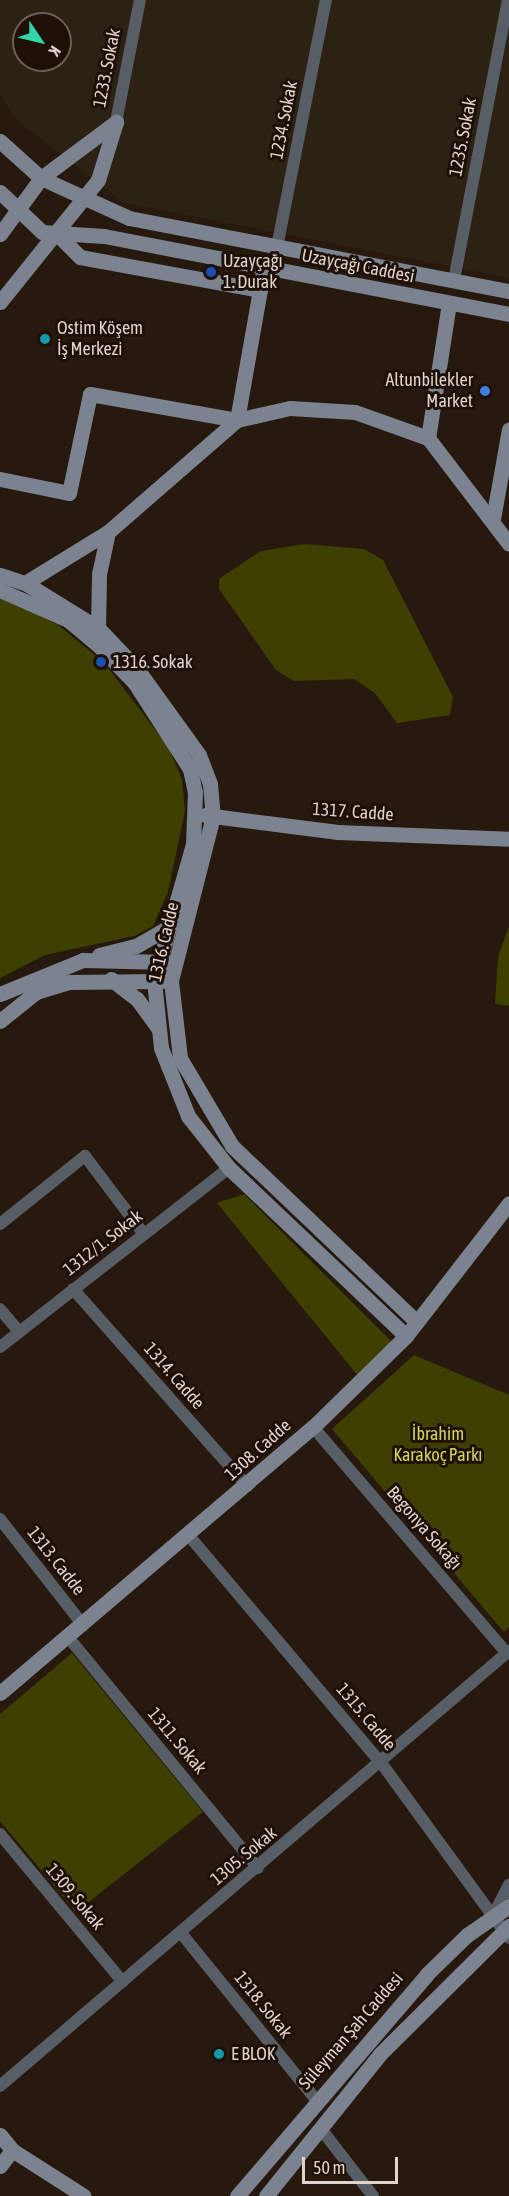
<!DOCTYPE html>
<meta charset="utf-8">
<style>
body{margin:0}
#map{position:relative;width:509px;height:2196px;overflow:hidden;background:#28190e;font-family:"Asap Condensed",sans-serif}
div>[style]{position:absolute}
.industrial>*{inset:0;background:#2c2213}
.green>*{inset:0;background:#3e4002}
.street>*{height:12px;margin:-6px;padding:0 6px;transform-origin:6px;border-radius:6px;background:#585e65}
.secondary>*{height:15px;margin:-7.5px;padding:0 7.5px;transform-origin:7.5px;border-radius:7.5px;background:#7a838f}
.dots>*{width:16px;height:16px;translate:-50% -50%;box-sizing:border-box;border:3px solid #1e1006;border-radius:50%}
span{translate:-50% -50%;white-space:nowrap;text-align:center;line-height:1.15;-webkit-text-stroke:6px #1e1006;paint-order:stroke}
.street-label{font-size:18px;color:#dfd4cd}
.poi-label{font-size:18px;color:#dfd4cd}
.left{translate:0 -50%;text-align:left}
.right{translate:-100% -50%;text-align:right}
.park-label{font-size:18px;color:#d2d757}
.north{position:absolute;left:12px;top:12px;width:60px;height:60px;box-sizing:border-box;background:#1e1006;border:2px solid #6b5e56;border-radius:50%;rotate:125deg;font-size:16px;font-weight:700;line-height:24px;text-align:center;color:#dfd4cd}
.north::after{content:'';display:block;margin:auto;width:21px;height:27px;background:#32d4a9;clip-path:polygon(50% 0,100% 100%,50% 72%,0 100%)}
.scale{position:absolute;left:302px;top:2157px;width:96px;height:27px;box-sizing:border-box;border:3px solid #dfd4cd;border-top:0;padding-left:8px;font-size:18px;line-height:21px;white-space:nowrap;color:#dfd4cd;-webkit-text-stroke:4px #1e1006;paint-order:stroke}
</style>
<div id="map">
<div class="industrial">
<div style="clip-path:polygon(evenodd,0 0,509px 0,509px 278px,122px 202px,14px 118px,0 93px,0 0,24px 24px,60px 24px,60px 60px,24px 60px,24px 24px)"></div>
</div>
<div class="green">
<div style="clip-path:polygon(305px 544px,364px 549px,383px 560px,453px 697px,450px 715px,397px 723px,375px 693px,354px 679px,294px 681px,276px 670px,219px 589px,219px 579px,261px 551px)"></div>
<div style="clip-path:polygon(0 596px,58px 625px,96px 656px,105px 671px,108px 668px,169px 748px,182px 780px,185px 811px,168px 892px,153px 926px,134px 936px,45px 955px,0 978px)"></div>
<div style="clip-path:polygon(509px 926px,509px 1006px,495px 1004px,498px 957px)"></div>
<div style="clip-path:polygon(244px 1194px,393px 1343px,359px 1377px,217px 1203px)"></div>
<div style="clip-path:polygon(414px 1355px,509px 1395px,509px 1627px,504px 1632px,332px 1429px)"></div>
<div style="clip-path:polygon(72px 1653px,203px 1812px,76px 1912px,0 1821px,0 1714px)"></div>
</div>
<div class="street">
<div style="left:116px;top:122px;width:124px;rotate:-78.9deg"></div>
<div style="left:277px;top:247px;width:252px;rotate:-78.8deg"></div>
<div style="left:454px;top:280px;width:285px;rotate:-79.1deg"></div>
<div style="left:0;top:1224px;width:109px;rotate:-38.7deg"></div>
<div style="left:85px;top:1156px;width:96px;rotate:53deg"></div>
<div style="left:73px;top:1289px;width:263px;rotate:48.5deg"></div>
<div style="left:0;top:1309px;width:30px;rotate:50deg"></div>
<div style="left:0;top:1347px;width:291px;rotate:-38deg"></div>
<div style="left:313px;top:1427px;width:298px;rotate:49.4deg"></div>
<div style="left:0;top:1519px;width:135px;rotate:51.9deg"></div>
<div style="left:190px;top:1537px;width:297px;rotate:49.8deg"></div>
<div style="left:382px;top:1764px;width:215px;rotate:53.9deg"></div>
<div style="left:68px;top:1637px;width:299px;rotate:50.6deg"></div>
<div style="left:0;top:1834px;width:192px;rotate:50.3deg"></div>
<div style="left:493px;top:1916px;width:35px;rotate:-63deg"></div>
<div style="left:181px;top:1933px;width:215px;rotate:51deg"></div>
<div style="left:0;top:2086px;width:670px;rotate:-40.52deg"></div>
<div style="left:321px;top:2129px;width:85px;rotate:52.2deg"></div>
</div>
<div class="secondary">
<div style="left:0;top:141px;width:55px;rotate:42.1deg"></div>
<div style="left:41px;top:178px;width:97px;rotate:24.4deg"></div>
<div style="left:129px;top:218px;width:387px;rotate:10.9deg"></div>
<div style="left:0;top:192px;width:58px;rotate:43.6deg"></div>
<div style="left:42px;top:232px;width:62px;rotate:3.7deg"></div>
<div style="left:104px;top:236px;width:412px;rotate:10.9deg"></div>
<div style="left:0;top:234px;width:69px;rotate:-53.8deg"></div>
<div style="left:41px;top:178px;width:94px;rotate:-36.7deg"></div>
<div style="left:58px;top:235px;width:31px;rotate:45deg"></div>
<div style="left:80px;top:257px;width:183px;rotate:10.4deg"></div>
<div style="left:0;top:302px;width:156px;rotate:-51.2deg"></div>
<div style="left:98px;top:180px;width:61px;rotate:-72.8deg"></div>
<div style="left:449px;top:303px;width:137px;rotate:98.8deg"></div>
<div style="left:428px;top:438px;width:133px;rotate:52.6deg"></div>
<div style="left:0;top:479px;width:70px;rotate:11.5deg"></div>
<div style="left:69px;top:493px;width:101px;rotate:-78deg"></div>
<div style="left:90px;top:394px;width:149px;rotate:10deg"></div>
<div style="left:237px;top:420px;width:155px;rotate:-80deg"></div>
<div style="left:493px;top:519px;width:91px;rotate:-79.9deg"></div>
<div style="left:0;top:575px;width:26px;rotate:18deg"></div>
<div style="left:25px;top:583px;width:86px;rotate:31.7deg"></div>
<div style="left:98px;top:628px;width:57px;rotate:46.4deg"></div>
<div style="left:137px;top:669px;width:106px;rotate:54.2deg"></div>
<div style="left:199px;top:755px;width:31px;rotate:69deg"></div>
<div style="left:210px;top:784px;width:32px;rotate:85deg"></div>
<div style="left:213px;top:816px;width:170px;rotate:104.3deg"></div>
<div style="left:171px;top:981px;width:78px;rotate:83.3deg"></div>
<div style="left:180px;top:1058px;width:102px;rotate:59.4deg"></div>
<div style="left:232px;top:1146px;width:255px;rotate:43.6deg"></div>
<div style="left:25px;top:583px;width:97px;rotate:-31.6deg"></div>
<div style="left:108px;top:532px;width:171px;rotate:-41deg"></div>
<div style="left:237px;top:420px;width:54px;rotate:-12.8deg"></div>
<div style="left:290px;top:408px;width:65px;rotate:3.5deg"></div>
<div style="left:355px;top:412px;width:77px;rotate:19.6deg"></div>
<div style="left:0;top:590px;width:74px;rotate:23.8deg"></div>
<div style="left:68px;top:620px;width:39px;rotate:40deg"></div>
<div style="left:98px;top:645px;width:52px;rotate:45.8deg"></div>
<div style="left:134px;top:682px;width:103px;rotate:57.2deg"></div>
<div style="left:190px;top:769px;width:24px;rotate:78deg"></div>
<div style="left:195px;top:792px;width:52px;rotate:92.2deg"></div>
<div style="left:193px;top:844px;width:142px;rotate:105.9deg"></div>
<div style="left:154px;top:981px;width:67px;rotate:84deg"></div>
<div style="left:161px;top:1048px;width:73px;rotate:68.3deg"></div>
<div style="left:188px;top:1116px;width:66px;rotate:51.7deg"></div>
<div style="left:229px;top:1168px;width:244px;rotate:43.5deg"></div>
<div style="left:98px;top:628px;width:54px;rotate:-88.9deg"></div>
<div style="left:99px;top:574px;width:43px;rotate:-77.9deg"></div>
<div style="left:205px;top:815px;width:134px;rotate:7.3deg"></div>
<div style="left:338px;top:832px;width:171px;rotate:2.3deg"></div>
<div style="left:99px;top:955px;width:38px;rotate:-14deg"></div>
<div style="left:136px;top:946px;width:39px;rotate:-30deg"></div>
<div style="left:111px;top:979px;width:33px;rotate:38deg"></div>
<div style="left:137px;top:999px;width:36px;rotate:54deg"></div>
<div style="left:0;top:994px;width:90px;rotate:-22.3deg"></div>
<div style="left:83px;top:960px;width:84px;rotate:1.4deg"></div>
<div style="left:0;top:1021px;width:46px;rotate:-38.9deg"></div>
<div style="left:36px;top:992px;width:34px;rotate:-17deg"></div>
<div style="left:69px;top:982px;width:93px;rotate:-0.6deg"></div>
<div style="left:0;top:1693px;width:411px;rotate:-40.4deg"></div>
<div style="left:313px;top:1427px;width:130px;rotate:-44.4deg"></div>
<div style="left:406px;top:1336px;width:168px;rotate:-52.2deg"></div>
<div style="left:0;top:2135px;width:19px;rotate:51deg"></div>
<div style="left:12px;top:2150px;width:85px;rotate:32.6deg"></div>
<div style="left:0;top:2166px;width:20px;rotate:-53deg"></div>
<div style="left:237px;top:2196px;width:292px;rotate:-49.4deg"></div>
<div style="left:427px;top:1974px;width:56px;rotate:-44.3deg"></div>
<div style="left:467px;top:1935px;width:51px;rotate:-34.6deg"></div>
<div style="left:266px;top:2196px;width:182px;rotate:-51.2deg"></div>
<div style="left:380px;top:2054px;width:182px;rotate:-44.8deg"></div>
</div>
<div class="dots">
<div style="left:211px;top:272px;background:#1a4fb4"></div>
<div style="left:45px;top:339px;background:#0f9aa8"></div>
<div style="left:485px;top:391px;background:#3f7fe0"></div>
<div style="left:101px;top:662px;background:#1a4fb4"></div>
<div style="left:219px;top:2054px;background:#0f9aa8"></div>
</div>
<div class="street-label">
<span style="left:107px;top:68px;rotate:-79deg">1233. Sokak</span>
<span style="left:284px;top:120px;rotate:-79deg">1234. Sokak</span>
<span style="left:463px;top:137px;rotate:-79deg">1235. Sokak</span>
<span style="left:358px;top:266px;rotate:11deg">Uzayçağı Caddesi</span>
<span style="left:353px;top:812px;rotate:4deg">1317. Cadde</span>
<span style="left:164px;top:942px;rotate:-77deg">1316. Cadde</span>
<span style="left:103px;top:1243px;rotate:-38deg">1312/1. Sokak</span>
<span style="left:174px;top:1376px;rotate:49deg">1314. Cadde</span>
<span style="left:258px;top:1450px;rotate:-42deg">1308. Cadde</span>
<span style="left:424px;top:1528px;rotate:49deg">Begonya Sokağı</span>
<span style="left:56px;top:1561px;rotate:52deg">1313. Cadde</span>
<span style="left:366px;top:1717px;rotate:50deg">1315. Cadde</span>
<span style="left:177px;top:1741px;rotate:50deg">1311. Sokak</span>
<span style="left:244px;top:1856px;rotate:-40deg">1305. Sokak</span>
<span style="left:75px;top:1897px;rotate:50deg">1309. Sokak</span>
<span style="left:263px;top:2005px;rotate:51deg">1318. Sokak</span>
<span style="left:351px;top:2031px;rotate:-49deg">Süleyman Şah Caddesi</span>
</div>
<div class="poi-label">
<span class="left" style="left:223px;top:272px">Uzayçağı<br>1. Durak</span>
<span class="left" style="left:57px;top:339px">Ostim Köşem<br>İş Merkezi</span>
<span class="right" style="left:473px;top:391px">Altunbilekler<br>Market</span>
<span class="left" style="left:113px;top:662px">1316. Sokak</span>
<span class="left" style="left:231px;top:2054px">E BLOK</span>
</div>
<div class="park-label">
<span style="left:438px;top:1445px">İbrahim<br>Karakoç Parkı</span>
</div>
<div class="north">K</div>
<div class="scale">50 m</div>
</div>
